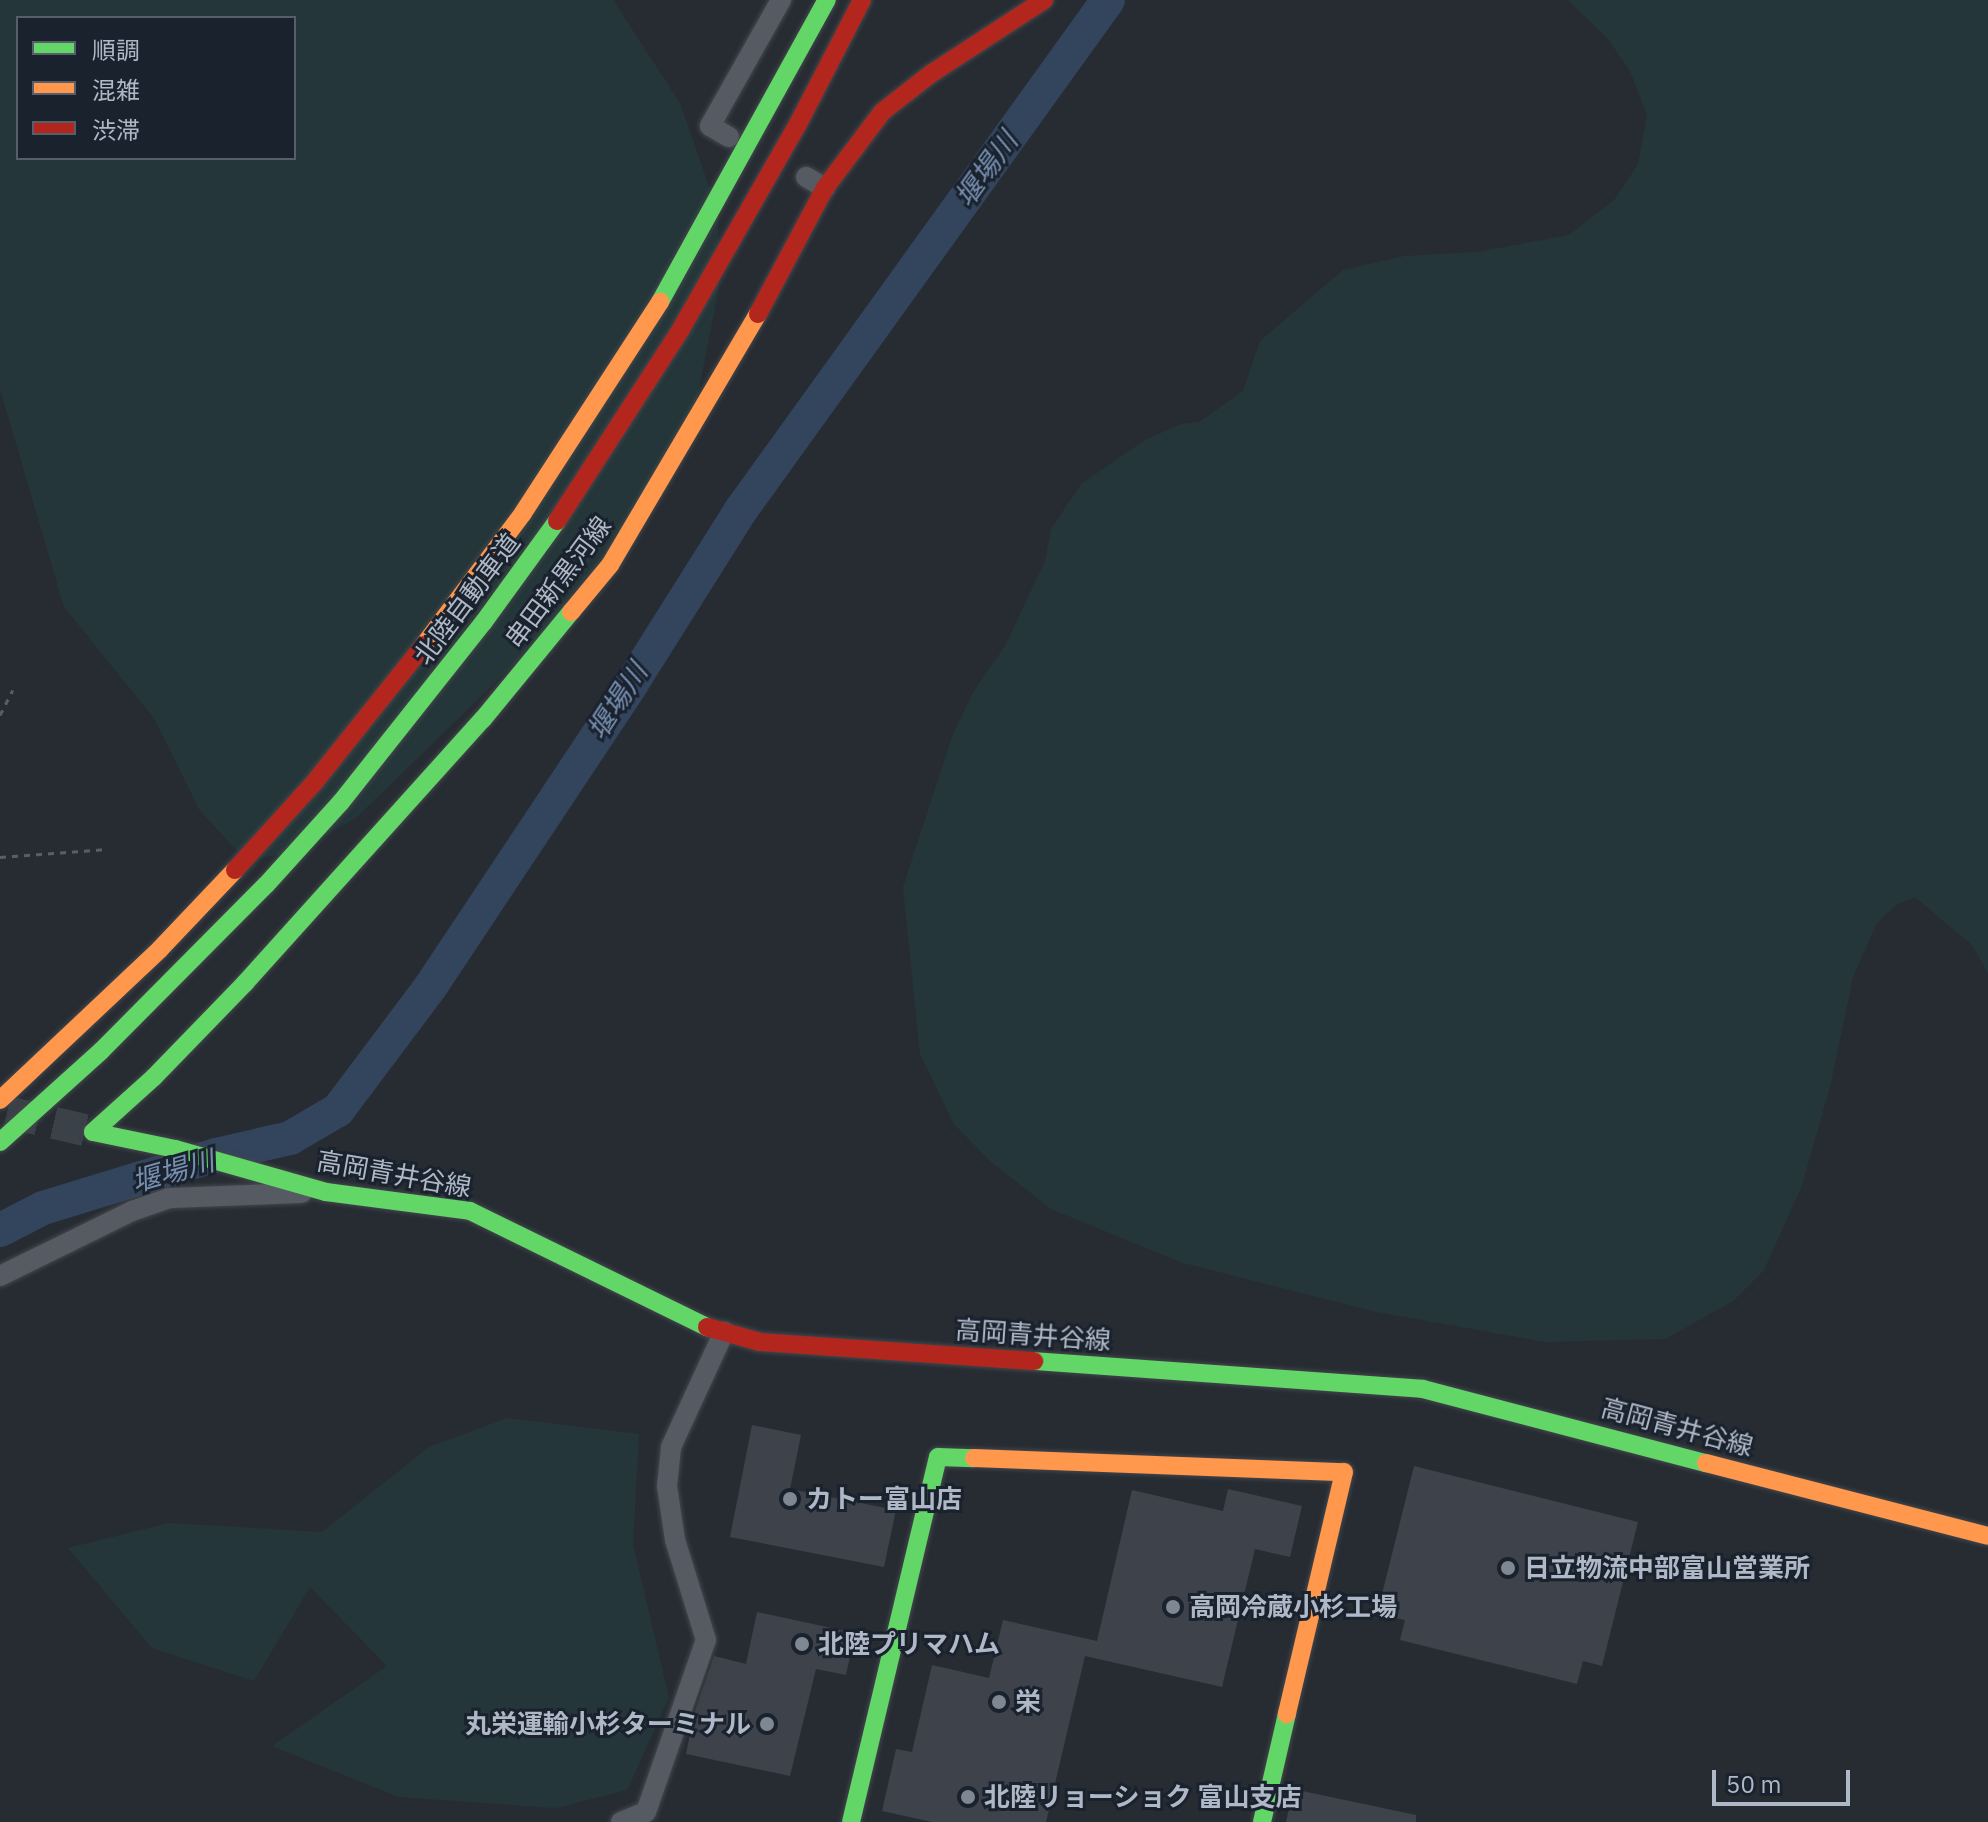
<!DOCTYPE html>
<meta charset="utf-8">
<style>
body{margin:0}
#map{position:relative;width:1988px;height:1822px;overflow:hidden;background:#272c33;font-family:"IBM Plex Sans","Noto Sans JP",sans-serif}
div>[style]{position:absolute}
.green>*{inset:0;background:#243639}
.river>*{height:34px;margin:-17px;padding:0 17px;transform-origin:17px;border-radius:17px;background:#33445d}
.building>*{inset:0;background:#3e424a}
.primary-tunnel>*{height:32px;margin-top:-16px;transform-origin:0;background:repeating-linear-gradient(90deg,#3b4149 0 32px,transparent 0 48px)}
.path>*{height:3px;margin-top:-1.5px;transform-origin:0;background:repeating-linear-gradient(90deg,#585e64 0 6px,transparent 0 12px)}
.roads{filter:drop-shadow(0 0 2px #43474c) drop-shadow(0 0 2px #43474c)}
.street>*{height:20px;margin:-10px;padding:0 10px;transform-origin:10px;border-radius:10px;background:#565a62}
.fast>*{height:18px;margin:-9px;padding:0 9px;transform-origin:9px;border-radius:9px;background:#63d668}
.slow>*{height:18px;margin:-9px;padding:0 9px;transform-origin:9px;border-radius:9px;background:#ff974d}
.jam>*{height:18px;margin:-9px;padding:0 9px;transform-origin:9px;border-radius:9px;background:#b3261e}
.dots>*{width:22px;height:22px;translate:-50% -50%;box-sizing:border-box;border:4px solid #1a222e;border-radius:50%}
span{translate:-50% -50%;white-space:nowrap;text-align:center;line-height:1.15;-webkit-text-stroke:6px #1a222e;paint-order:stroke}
.street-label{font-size:26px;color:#afb8c6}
.poi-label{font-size:26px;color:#afb8c6;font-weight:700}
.left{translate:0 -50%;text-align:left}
.right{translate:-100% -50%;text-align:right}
.water-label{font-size:28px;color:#768eaf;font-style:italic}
.legend{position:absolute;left:16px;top:16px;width:280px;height:144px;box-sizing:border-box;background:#1a222e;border:2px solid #565e6b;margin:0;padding:10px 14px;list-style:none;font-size:24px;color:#afb8c6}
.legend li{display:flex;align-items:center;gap:16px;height:40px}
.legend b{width:40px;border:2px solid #565e6b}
.scale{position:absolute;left:1712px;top:1770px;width:138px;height:36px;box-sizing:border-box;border:4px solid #afb8c6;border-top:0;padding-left:10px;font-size:24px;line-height:28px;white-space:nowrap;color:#afb8c6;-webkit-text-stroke:6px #1a222e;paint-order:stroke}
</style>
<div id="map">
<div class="green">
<div style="clip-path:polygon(evenodd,0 0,613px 0,680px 103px,718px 212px,719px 287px,695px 410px,581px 599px,356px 818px,295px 852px,246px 860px,200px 811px,154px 718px,64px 607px,0 389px,0 0,18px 18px,294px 18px,294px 158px,18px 158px,18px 18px)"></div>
<div style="clip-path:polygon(1568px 0,1988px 0,1988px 974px,1973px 946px,1915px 897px,1897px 904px,1877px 923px,1853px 977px,1830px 1087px,1801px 1188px,1764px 1270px,1733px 1301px,1665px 1339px,1545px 1342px,1377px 1312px,1183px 1263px,1051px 1209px,990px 1161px,954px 1124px,920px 1054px,903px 887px,953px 734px,974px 691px,1005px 646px,1045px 561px,1051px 529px,1081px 484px,1145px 440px,1181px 424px,1199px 422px,1243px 391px,1260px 341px,1343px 270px,1404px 256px,1477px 252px,1569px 235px,1615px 199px,1638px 164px,1647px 115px,1630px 71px,1608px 39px)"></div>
<div style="clip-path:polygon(507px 1418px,639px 1434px,633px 1544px,669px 1698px,627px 1790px,556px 1808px,399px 1797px,272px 1746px,387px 1666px,310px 1587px,254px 1681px,152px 1648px,68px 1548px,169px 1523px,322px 1532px,429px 1447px)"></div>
</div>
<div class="river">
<div style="left:0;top:1230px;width:48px;rotate:-27.1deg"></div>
<div style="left:43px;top:1208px;width:181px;rotate:-17deg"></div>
<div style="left:216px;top:1155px;width:76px;rotate:-12.9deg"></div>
<div style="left:290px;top:1138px;width:56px;rotate:-30.3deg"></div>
<div style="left:338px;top:1110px;width:155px;rotate:-53.1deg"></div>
<div style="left:431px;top:986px;width:364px;rotate:-56.4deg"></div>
<div style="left:632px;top:683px;width:204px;rotate:-57.8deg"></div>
<div style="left:741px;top:510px;width:628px;rotate:-54.26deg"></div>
</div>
<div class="building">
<div style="clip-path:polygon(752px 1425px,801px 1435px,790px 1489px,896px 1510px,884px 1567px,730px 1537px)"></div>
<div style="clip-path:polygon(1414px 1466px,1638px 1522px,1602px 1666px,1583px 1661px,1577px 1684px,1400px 1640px,1405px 1620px,1377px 1614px)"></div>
<div style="clip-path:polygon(1228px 1489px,1302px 1506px,1290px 1557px,1255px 1549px,1222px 1687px,1085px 1656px,1046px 1822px,932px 1822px,882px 1811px,896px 1749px,912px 1752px,932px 1665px,989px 1678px,1003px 1620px,1097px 1641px,1132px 1490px,1223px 1511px)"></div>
<div style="clip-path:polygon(757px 1612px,855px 1633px,846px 1675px,816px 1669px,790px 1776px,686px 1754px,694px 1714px,714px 1656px,746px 1664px)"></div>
<div style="clip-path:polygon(1293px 1789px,1416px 1815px,1416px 1822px,1286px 1822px)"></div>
</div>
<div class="primary-tunnel">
<div style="left:7px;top:1112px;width:88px;rotate:13.1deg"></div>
</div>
<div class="path">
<div style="left:0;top:715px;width:28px;rotate:-63deg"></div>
<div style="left:0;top:857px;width:108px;rotate:-4.2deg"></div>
</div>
<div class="roads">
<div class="street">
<div style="left:729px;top:137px;width:22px;rotate:-150deg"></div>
<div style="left:710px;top:126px;width:145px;rotate:-60.6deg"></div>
<div style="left:806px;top:177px;width:22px;rotate:30deg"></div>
<div style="left:0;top:1276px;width:147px;rotate:-26.2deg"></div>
<div style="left:132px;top:1211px;width:39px;rotate:-19deg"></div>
<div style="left:169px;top:1198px;width:133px;rotate:-2.2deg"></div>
<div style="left:621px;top:1822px;width:27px;rotate:-22deg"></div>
<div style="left:646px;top:1812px;width:182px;rotate:-70.8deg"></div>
<div style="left:706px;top:1640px;width:105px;rotate:-107.2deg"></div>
<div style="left:675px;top:1540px;width:55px;rotate:-98.4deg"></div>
<div style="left:667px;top:1486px;width:39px;rotate:-84deg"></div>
<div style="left:671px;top:1447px;width:127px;rotate:-65.3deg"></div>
</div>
<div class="fast">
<div style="left:660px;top:302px;width:345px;rotate:-61.1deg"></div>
<div style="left:93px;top:1132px;width:82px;rotate:-42deg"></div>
<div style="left:154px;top:1077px;width:131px;rotate:-45.9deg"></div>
<div style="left:245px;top:983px;width:355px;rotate:-48deg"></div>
<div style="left:483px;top:719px;width:139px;rotate:-50.6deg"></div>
<div style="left:93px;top:1132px;width:84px;rotate:11.7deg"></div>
<div style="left:175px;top:1149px;width:157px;rotate:15.9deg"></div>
<div style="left:326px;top:1192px;width:145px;rotate:7.5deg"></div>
<div style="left:470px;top:1211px;width:264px;rotate:26.1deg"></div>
<div style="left:0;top:1142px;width:136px;rotate:-42deg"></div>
<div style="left:101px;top:1051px;width:234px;rotate:-45.2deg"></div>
<div style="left:266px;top:885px;width:112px;rotate:-47.9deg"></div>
<div style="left:341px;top:802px;width:228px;rotate:-51.6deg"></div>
<div style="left:483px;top:623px;width:126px;rotate:-54deg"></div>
<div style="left:1034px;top:1361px;width:390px;rotate:4.1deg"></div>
<div style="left:1423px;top:1389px;width:293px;rotate:14.7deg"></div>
<div style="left:851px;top:1822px;width:375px;rotate:-76.6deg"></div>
<div style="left:938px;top:1457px;width:36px;rotate:2deg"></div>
<div style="left:1262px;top:1822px;width:111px;rotate:-77deg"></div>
</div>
<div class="slow">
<div style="left:571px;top:612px;width:61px;rotate:-50.3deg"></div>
<div style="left:610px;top:565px;width:291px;rotate:-59.5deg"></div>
<div style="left:424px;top:645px;width:165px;rotate:-53.1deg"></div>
<div style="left:523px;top:513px;width:252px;rotate:-57deg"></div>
<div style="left:0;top:1100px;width:220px;rotate:-43.3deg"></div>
<div style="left:160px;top:949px;width:109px;rotate:-46.5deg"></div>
<div style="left:974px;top:1458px;width:370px;rotate:2.2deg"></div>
<div style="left:1344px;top:1472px;width:249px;rotate:103.3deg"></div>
<div style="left:1706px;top:1463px;width:291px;rotate:14.5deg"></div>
</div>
<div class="jam">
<div style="left:758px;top:314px;width:143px;rotate:-62deg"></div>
<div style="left:825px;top:188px;width:95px;rotate:-53.1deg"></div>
<div style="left:882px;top:112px;width:63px;rotate:-38deg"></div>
<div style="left:932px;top:73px;width:134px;rotate:-33.1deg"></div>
<div style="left:557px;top:521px;width:229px;rotate:-57.1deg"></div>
<div style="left:681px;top:329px;width:236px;rotate:-60.3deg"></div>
<div style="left:798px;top:124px;width:140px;rotate:-62.7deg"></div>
<div style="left:235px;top:870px;width:116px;rotate:-47.8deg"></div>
<div style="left:313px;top:784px;width:178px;rotate:-51.4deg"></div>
<div style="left:707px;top:1327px;width:55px;rotate:15.8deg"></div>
<div style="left:760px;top:1342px;width:275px;rotate:4deg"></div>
</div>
</div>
<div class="dots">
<div style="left:790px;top:1499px;background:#7f8793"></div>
<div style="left:1508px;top:1568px;background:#7f8793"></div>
<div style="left:1173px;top:1607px;background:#7f8793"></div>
<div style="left:802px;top:1644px;background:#7f8793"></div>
<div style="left:999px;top:1702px;background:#7f8793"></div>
<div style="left:767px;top:1724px;background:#7f8793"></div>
<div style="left:968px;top:1797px;background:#7f8793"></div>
</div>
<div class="street-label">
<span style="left:558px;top:582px;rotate:-53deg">串田新黒河線</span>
<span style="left:467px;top:599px;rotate:-53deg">北陸自動車道</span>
<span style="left:394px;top:1174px;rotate:10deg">高岡青井谷線</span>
<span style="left:1033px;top:1335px;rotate:4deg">高岡青井谷線</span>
<span style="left:1677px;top:1427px;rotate:15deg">高岡青井谷線</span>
</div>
<div class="poi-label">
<span class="left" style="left:806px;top:1499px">カトー富山店</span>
<span class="left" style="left:1524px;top:1568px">日立物流中部富山営業所</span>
<span class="left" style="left:1189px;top:1607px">高岡冷蔵小杉工場</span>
<span class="left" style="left:818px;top:1644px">北陸プリマハム</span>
<span class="left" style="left:1015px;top:1702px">栄</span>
<span class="right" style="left:751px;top:1724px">丸栄運輸小杉ターミナル</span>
<span class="left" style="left:984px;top:1797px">北陸リョーショク 富山支店</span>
</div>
<div class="water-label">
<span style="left:986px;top:169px;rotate:-54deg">堰場川</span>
<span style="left:617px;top:701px;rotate:-57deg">堰場川</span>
<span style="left:173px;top:1171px;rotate:-16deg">堰場川</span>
</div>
<ul class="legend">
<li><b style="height:10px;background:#63d668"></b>順調</li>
<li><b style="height:10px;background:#ff974d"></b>混雑</li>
<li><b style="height:10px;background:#b3261e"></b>渋滞</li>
</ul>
<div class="scale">50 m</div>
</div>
